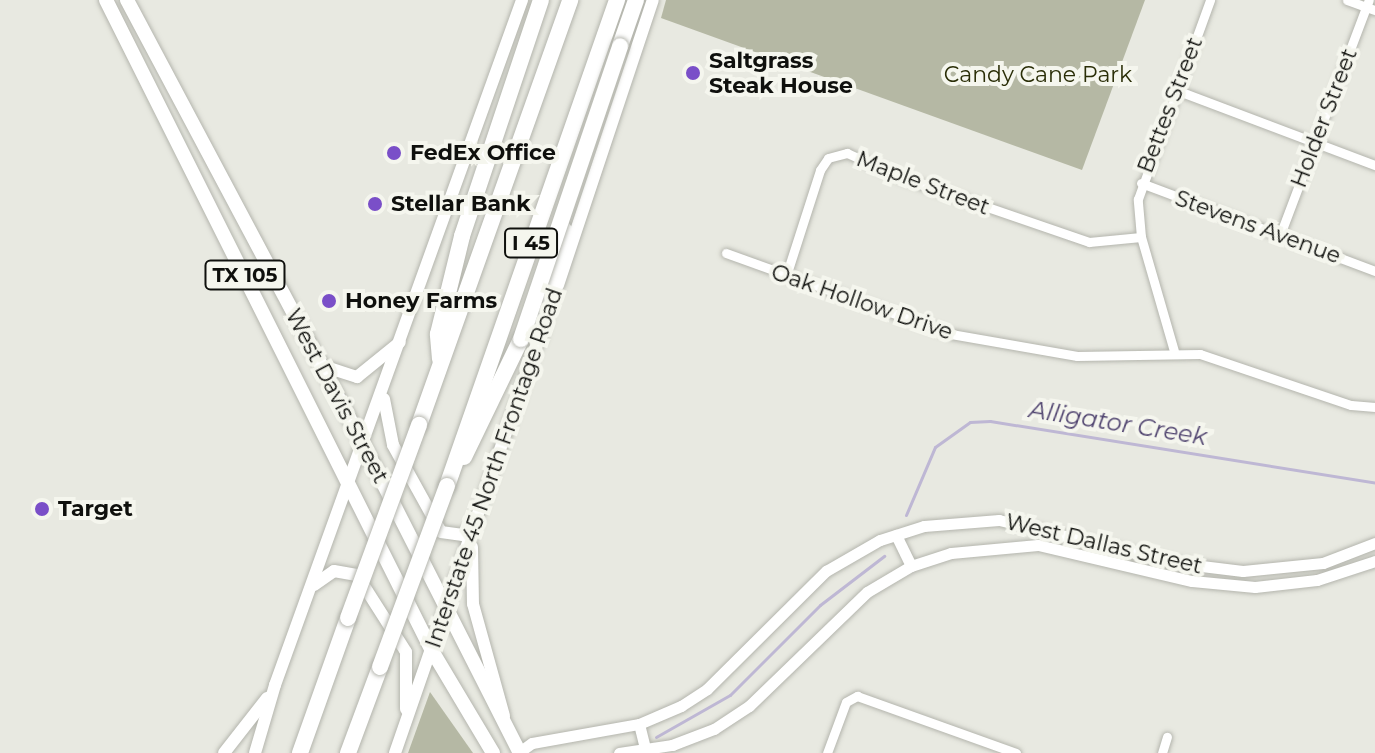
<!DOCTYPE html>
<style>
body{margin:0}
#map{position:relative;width:1375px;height:753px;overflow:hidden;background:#e8e9e1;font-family:Montserrat,sans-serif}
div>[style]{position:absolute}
.green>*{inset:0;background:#b5b8a4}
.stream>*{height:3px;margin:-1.5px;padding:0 1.5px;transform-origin:1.5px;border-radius:1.5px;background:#beb7d4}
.roads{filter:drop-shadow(0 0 2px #b4b5ad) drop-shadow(0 0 2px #b4b5ad)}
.minor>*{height:9px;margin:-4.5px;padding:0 4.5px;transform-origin:4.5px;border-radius:4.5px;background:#fff}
.tertiary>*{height:11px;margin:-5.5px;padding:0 5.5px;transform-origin:5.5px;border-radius:5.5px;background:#fff}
.secondary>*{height:12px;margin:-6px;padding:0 6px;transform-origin:6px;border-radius:6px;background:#fff}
.primary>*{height:14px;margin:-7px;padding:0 7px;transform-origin:7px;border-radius:7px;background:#fff}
.motorway>*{height:16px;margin:-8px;padding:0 8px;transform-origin:8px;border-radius:8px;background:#fff}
.bridges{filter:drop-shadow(0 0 2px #b4b5ad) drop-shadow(0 0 2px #b4b5ad)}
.motorway-bridge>*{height:16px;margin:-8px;padding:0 8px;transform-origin:8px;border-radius:8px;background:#fff}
.dots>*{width:22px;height:22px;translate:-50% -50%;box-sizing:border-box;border:4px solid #f5f6ee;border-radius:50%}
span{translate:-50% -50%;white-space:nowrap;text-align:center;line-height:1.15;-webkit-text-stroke:8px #f5f6ee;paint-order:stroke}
.shield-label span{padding:2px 6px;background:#f5f6ee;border:2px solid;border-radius:6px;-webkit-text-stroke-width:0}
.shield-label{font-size:20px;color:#0f100d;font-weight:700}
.poi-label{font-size:22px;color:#0f100d;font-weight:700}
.left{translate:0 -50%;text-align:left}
.park-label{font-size:22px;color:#2a2e07}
.street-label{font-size:22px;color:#0f100d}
.water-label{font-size:24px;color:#514570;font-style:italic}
</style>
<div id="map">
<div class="green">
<div style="clip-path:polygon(666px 0,1145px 0,1082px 170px,661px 18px)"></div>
<div style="clip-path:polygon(430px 692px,473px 753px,408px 753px)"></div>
</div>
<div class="stream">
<div style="left:906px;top:515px;width:74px;rotate:-66.9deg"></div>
<div style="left:935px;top:447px;width:43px;rotate:-35.5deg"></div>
<div style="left:970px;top:422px;width:20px;rotate:-3deg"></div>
<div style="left:990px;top:421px;width:390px;rotate:9.1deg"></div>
<div style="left:656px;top:737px;width:85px;rotate:-29.6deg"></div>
<div style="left:730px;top:695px;width:127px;rotate:-45deg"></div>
<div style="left:820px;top:605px;width:81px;rotate:-37.4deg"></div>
</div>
<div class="roads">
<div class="minor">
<div style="left:1347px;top:0;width:30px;rotate:20deg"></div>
<div style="left:1176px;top:90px;width:213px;rotate:20.7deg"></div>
<div style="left:1141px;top:183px;width:250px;rotate:20.6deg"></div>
<div style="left:1280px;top:235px;width:251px;rotate:-69.3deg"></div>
<div style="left:726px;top:253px;width:239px;rotate:19.8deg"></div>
<div style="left:951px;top:334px;width:128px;rotate:9.9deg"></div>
<div style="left:1077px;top:356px;width:123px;rotate:-0.9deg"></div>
<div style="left:1200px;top:354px;width:159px;rotate:18.7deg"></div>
<div style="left:1351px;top:405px;width:24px;rotate:5deg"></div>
<div style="left:786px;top:276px;width:111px;rotate:-72.2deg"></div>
<div style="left:820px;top:170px;width:14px;rotate:-56deg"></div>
<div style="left:828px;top:158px;width:20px;rotate:-15deg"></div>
<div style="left:847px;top:153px;width:58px;rotate:24.4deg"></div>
<div style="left:900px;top:177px;width:200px;rotate:19deg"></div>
<div style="left:1089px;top:242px;width:52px;rotate:-5.5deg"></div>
<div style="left:1174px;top:351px;width:119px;rotate:-106.1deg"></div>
<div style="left:1141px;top:237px;width:38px;rotate:-95deg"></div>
<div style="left:1138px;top:199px;width:212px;rotate:-70.1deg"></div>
<div style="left:827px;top:753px;width:54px;rotate:-69.6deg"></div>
<div style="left:846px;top:702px;width:13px;rotate:-29deg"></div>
<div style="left:857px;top:696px;width:169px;rotate:19.7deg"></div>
<div style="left:1162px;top:753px;width:17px;rotate:-73deg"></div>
</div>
<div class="tertiary">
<div style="left:896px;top:535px;width:34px;rotate:64deg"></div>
<div style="left:639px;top:724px;width:30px;rotate:76deg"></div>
<div style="left:518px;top:753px;width:17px;rotate:-36deg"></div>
<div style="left:532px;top:743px;width:109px;rotate:-10.1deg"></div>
<div style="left:639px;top:724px;width:46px;rotate:-23.2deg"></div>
<div style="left:681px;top:706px;width:31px;rotate:-33deg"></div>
<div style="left:707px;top:689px;width:168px;rotate:-44.8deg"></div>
<div style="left:826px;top:571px;width:62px;rotate:-29.9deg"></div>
<div style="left:880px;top:540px;width:46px;rotate:-17.7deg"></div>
<div style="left:924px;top:526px;width:75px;rotate:-4.6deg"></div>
<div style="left:999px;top:520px;width:183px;rotate:13.6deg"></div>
<div style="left:1177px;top:563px;width:66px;rotate:6.9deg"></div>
<div style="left:1243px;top:571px;width:80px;rotate:-5.7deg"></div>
<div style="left:1323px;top:563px;width:56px;rotate:-21deg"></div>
<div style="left:619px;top:753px;width:54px;rotate:-8.6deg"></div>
<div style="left:672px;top:745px;width:45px;rotate:-20.9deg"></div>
<div style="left:714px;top:729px;width:42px;rotate:-33.3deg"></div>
<div style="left:749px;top:706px;width:164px;rotate:-44deg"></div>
<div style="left:867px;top:592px;width:51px;rotate:-30.6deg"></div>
<div style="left:911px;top:566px;width:42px;rotate:-18deg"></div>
<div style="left:951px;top:553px;width:87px;rotate:-5.3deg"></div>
<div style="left:1038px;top:545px;width:158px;rotate:13.2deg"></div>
<div style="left:1192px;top:581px;width:63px;rotate:5.4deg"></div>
<div style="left:1255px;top:587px;width:62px;rotate:-6.4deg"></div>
<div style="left:1317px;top:580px;width:61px;rotate:-18.1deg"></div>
</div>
<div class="secondary">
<div style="left:558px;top:285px;width:300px;rotate:-71.6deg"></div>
<div style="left:323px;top:366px;width:36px;rotate:18deg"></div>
<div style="left:357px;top:377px;width:55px;rotate:-39.1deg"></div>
<div style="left:384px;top:399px;width:47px;rotate:78.9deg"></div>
<div style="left:393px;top:445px;width:99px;rotate:61.1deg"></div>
<div style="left:441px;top:532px;width:22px;rotate:8deg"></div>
<div style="left:463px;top:535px;width:17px;rotate:-45deg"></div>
<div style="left:472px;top:547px;width:57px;rotate:89deg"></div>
<div style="left:473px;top:604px;width:116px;rotate:74.5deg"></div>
<div style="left:314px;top:585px;width:24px;rotate:-35deg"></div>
<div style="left:334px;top:571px;width:23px;rotate:10deg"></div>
<div style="left:357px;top:575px;width:91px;rotate:57.5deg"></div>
<div style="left:406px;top:652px;width:57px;rotate:90deg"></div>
<div style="left:224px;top:753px;width:70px;rotate:-52deg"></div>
<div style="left:255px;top:753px;width:71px;rotate:-73.6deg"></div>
<div style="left:275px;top:685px;width:728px;rotate:-70.17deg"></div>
<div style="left:395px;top:753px;width:449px;rotate:-70.9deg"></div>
</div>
<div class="primary">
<div style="left:106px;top:0;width:726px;rotate:63.4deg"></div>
<div style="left:431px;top:649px;width:121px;rotate:59.2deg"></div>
<div style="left:127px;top:0;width:485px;rotate:62deg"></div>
<div style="left:355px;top:428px;width:364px;rotate:63.1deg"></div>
</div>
<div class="motorway">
<div style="left:620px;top:46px;width:49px;rotate:-70.8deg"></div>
<div style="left:539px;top:337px;width:110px;rotate:-76.8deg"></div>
<div style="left:440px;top:359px;width:25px;rotate:-95deg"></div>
<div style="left:438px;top:334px;width:101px;rotate:-76.2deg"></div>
<div style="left:462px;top:236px;width:249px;rotate:-71.5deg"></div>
<div style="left:419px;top:425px;width:451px;rotate:-70.4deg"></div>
<div style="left:464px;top:457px;width:131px;rotate:-64.2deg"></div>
<div style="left:447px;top:486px;width:515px;rotate:-70.72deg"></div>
<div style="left:300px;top:753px;width:143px;rotate:-70.4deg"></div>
<div style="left:348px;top:753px;width:92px;rotate:-69.6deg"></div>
</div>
</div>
<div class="bridges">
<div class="motorway-bridge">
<div style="left:521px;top:339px;width:309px;rotate:-71.3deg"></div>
<div style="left:348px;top:618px;width:206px;rotate:-69.8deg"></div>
<div style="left:380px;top:667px;width:193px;rotate:-69.7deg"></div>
</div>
</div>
<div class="dots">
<div style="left:693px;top:73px;background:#7a4fc8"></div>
<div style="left:394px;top:153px;background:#7a4fc8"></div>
<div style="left:375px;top:204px;background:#7a4fc8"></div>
<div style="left:329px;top:301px;background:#7a4fc8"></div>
<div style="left:42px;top:509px;background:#7a4fc8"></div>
</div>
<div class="shield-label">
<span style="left:531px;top:243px">I 45</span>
<span style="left:245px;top:275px">TX 105</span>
</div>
<div class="poi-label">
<span class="left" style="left:709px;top:73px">Saltgrass<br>Steak House</span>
<span class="left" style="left:410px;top:153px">FedEx Office</span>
<span class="left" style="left:391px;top:204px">Stellar Bank</span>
<span class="left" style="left:345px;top:301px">Honey Farms</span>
<span class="left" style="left:58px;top:509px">Target</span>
</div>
<div class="park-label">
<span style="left:1038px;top:75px">Candy Cane Park</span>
</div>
<div class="street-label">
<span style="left:1170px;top:105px;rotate:-69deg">Bettes Street</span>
<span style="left:1324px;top:118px;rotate:-69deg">Holder Street</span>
<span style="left:923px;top:183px;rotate:21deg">Maple Street</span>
<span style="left:1258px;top:227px;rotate:20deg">Stevens Avenue</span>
<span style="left:862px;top:302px;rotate:19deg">Oak Hollow Drive</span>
<span style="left:337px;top:396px;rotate:62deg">West Davis Street</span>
<span style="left:494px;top:468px;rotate:-71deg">Interstate 45 North Frontage Road</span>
<span style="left:1104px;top:544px;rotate:13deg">West Dallas Street</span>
</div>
<div class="water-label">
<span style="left:1118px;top:423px;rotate:9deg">Alligator Creek</span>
</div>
</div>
